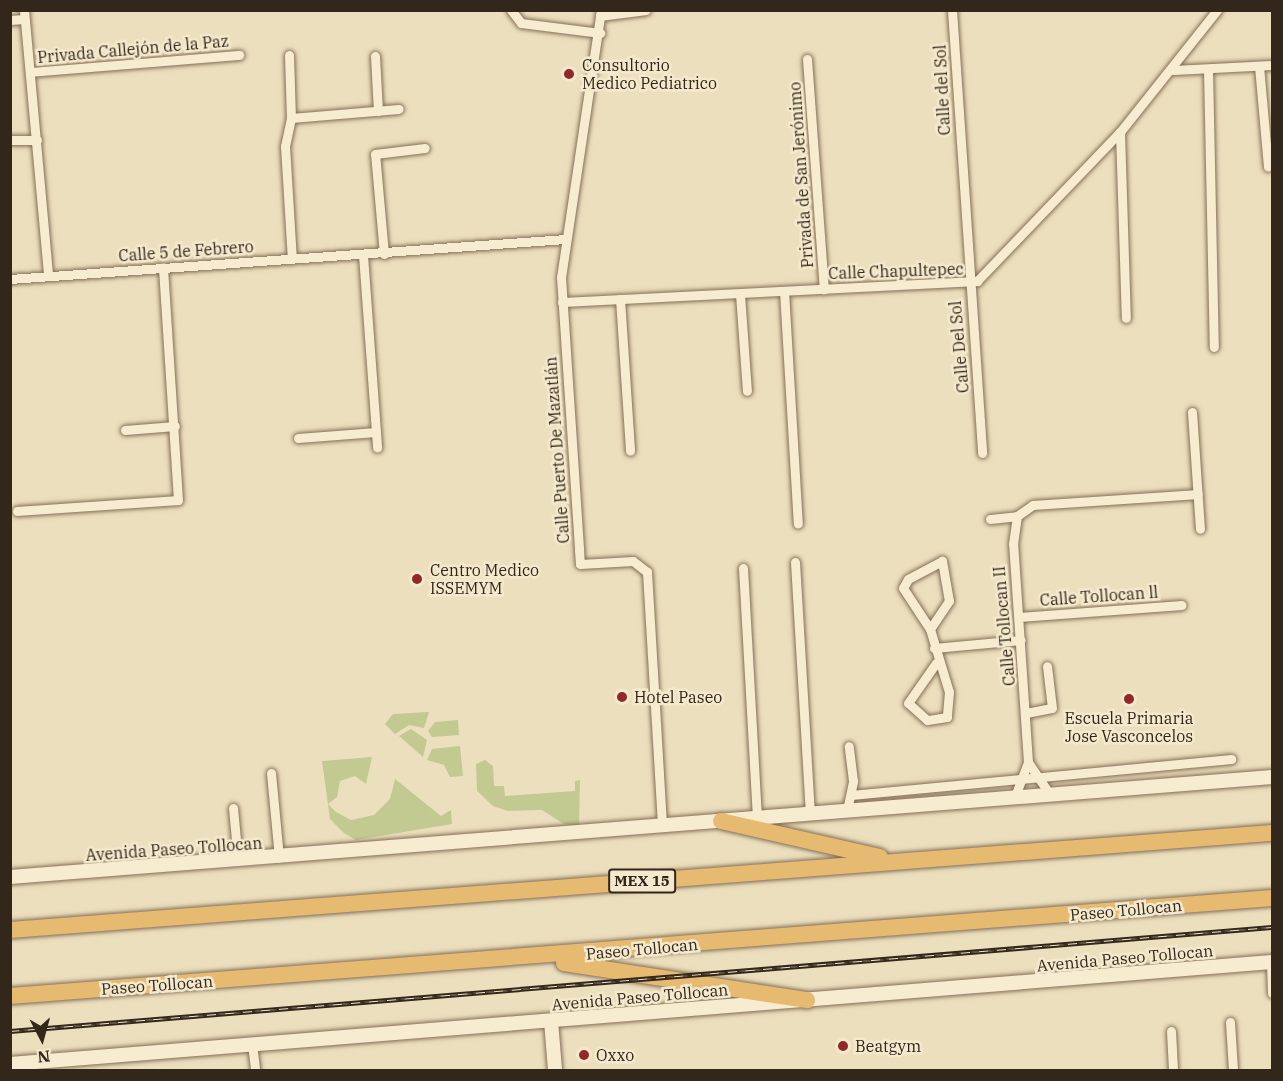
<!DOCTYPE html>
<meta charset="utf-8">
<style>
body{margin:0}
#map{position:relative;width:1283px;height:1081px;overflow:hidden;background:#ecdfbd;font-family:"IBM Plex Serif",serif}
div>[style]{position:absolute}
.green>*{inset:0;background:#c2ca92}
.roads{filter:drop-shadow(0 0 2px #846f57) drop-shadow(0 0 2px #846f57)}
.minor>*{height:9px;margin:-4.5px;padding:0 4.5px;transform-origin:4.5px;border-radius:4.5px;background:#f8ecd0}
.secondary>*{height:14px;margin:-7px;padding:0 7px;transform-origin:7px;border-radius:7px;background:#f8ecd0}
.trunk>*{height:16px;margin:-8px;padding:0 8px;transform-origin:8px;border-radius:8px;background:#e6ba70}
.rail>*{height:5px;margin-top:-2.5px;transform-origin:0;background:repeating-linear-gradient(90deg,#f4e9cd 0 9px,#33271b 0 18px);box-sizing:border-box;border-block:2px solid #33271b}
.dots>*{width:16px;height:16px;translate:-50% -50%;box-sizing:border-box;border:3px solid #f4e9cd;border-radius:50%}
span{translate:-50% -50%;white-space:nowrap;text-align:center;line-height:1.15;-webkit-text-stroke:5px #f4e9cd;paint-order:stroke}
.shield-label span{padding:2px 4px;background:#f4e9cd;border:2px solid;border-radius:4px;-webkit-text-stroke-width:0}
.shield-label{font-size:15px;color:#33271b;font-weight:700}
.street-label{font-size:16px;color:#33271b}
.poi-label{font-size:16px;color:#33271b}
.left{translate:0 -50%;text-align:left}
.frame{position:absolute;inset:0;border:12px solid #33271b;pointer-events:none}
.north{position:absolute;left:12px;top:1009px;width:60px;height:60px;-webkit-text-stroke:4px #f4e9cd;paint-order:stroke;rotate:174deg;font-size:16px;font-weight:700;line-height:24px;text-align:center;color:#33271b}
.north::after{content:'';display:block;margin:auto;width:21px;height:27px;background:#33271b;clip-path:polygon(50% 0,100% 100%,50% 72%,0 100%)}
</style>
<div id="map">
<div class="green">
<div style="clip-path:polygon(429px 712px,424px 728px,409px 725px,395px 734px,385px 724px,393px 714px)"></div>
<div style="clip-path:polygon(458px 720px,459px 735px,432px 737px,428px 731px,435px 722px)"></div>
<div style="clip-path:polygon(411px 729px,427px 740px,423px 757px,399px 736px)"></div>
<div style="clip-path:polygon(460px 746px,463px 776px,450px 777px,444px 765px,427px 760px,432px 749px)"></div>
<div style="clip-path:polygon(372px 757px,366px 784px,355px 776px,340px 781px,337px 797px,328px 804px,336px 812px,351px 820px,374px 815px,390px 799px,395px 779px,441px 816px,451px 810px,452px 824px,356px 840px,344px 833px,330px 819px,322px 761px)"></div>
<div style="clip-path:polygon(485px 760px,493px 766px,494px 786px,504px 786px,505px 796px,575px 791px,575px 781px,580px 780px,579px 826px,564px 824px,542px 810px,508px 811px,493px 806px,477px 791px,476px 764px)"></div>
</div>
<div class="roads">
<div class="minor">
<div style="left:24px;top:10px;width:267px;rotate:84.8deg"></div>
<div style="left:511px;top:10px;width:16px;rotate:52deg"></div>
<div style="left:521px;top:23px;width:80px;rotate:7.2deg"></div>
<div style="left:601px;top:10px;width:270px;rotate:98.5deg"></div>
<div style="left:561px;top:277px;width:274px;rotate:86.2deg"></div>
<div style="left:579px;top:550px;width:14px;rotate:86deg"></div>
<div style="left:580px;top:564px;width:53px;rotate:-3.2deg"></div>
<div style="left:633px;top:561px;width:18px;rotate:38deg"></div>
<div style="left:647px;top:572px;width:254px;rotate:86.6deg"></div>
<div style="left:952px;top:10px;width:444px;rotate:86.1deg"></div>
<div style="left:600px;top:16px;width:46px;rotate:-7.4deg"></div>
<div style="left:10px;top:20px;width:14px;rotate:-4deg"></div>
<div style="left:289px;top:55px;width:63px;rotate:88.2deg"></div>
<div style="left:291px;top:118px;width:29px;rotate:102deg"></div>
<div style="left:285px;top:146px;width:113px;rotate:86.5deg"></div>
<div style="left:375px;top:56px;width:55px;rotate:86.9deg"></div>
<div style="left:807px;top:59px;width:231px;rotate:85.8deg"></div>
<div style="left:1259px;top:66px;width:101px;rotate:84.9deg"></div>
<div style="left:1208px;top:69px;width:278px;rotate:88.8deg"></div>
<div style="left:1173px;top:70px;width:99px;rotate:-2.9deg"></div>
<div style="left:30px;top:72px;width:210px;rotate:-4.7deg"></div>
<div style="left:291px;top:118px;width:108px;rotate:-4.8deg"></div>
<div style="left:1120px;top:132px;width:186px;rotate:88.2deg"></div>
<div style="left:10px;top:140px;width:27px"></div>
<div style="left:384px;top:254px;width:100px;rotate:-95.1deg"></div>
<div style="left:375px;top:154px;width:50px;rotate:-6.8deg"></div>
<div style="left:363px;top:255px;width:193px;rotate:85.8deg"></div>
<div style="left:10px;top:279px;width:556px;rotate:-4.12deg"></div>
<div style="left:784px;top:291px;width:233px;rotate:86.6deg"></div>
<div style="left:740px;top:294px;width:97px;rotate:85.9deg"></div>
<div style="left:620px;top:299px;width:152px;rotate:86.2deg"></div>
<div style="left:562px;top:302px;width:416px;rotate:-2.9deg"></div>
<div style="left:977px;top:281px;width:207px;rotate:-46.2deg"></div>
<div style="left:1120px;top:132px;width:156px;rotate:-51.5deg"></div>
<div style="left:1192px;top:412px;width:117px;rotate:86.1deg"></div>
<div style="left:125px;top:430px;width:50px;rotate:-4.6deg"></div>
<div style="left:298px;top:438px;width:78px;rotate:-4.4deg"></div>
<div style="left:17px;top:511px;width:161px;rotate:-3.9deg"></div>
<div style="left:178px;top:500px;width:233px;rotate:-93.7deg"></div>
<div style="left:990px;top:519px;width:27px;rotate:-6deg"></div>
<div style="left:795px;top:562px;width:251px;rotate:86.6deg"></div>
<div style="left:743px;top:568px;width:250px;rotate:86.8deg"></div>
<div style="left:1019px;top:617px;width:163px;rotate:-4.2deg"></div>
<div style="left:930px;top:629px;width:34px;rotate:-56deg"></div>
<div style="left:949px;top:601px;width:41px;rotate:-99.9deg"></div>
<div style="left:942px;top:561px;width:38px;rotate:152deg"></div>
<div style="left:908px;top:579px;width:10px;rotate:119deg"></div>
<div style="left:903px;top:588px;width:49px;rotate:56.6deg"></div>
<div style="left:930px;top:629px;width:66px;rotate:73.2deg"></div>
<div style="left:949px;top:692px;width:25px;rotate:95deg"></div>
<div style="left:947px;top:717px;width:20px;rotate:171deg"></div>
<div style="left:927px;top:720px;width:25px;rotate:-138deg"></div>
<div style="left:908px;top:703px;width:49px;rotate:-55deg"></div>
<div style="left:934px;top:648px;width:87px;rotate:-5.3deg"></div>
<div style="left:1026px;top:713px;width:26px;rotate:-11deg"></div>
<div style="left:1052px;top:708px;width:42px;rotate:-96.8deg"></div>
<div style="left:1028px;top:762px;width:37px;rotate:56deg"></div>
<div style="left:271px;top:773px;width:85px;rotate:84.6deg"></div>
<div style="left:851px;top:795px;width:382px;rotate:-5.4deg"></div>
<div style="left:1015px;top:796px;width:36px;rotate:-69deg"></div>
<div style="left:1028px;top:762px;width:219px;rotate:-93.9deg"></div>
<div style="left:1013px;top:544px;width:28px;rotate:-82deg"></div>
<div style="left:1017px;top:516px;width:19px;rotate:-35deg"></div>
<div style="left:1033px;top:505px;width:165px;rotate:-3.8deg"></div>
<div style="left:233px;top:808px;width:53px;rotate:84.6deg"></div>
<div style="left:847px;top:810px;width:30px;rotate:-78deg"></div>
<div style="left:853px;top:781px;width:35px;rotate:-97deg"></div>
<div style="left:1271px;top:963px;width:30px;rotate:88deg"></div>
<div style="left:1230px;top:1022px;width:48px;rotate:86.4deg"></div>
<div style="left:1171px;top:1031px;width:39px;rotate:87deg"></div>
<div style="left:252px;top:1044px;width:26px;rotate:83deg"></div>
</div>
<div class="secondary">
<div style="left:10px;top:877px;width:1266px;rotate:-4.53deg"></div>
<div style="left:551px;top:1021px;width:49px;rotate:85.3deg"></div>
<div style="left:10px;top:1064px;width:1266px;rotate:-4.62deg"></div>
</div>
<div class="trunk">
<div style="left:721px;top:821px;width:163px;rotate:12.8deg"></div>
<div style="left:10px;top:930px;width:1266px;rotate:-4.4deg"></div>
<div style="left:564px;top:963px;width:246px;rotate:8.7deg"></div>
<div style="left:10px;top:996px;width:1266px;rotate:-4.44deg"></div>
</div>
</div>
<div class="rail">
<div style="left:10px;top:1031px;width:1266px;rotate:-4.71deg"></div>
</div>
<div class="dots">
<div style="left:569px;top:74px;background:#922928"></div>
<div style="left:417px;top:579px;background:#922928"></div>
<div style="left:622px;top:697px;background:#922928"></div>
<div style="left:1129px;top:699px;background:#922928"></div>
<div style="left:843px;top:1046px;background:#922928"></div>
<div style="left:584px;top:1055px;background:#922928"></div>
</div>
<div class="shield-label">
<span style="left:642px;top:881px">MEX 15</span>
</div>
<div class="street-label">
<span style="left:133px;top:49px;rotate:-5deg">Privada Callejón de la Paz</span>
<span style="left:942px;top:90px;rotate:-93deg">Calle del Sol</span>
<span style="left:801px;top:175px;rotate:-94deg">Privada de San Jerónimo</span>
<span style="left:186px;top:251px;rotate:-4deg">Calle 5 de Febrero</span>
<span style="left:896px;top:271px;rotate:-2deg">Calle Chapultepec</span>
<span style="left:959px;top:347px;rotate:-95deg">Calle Del Sol</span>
<span style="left:557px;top:450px;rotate:-94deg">Calle Puerto De Mazatlán</span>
<span style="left:1099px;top:596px;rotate:-4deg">Calle Tollocan ll</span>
<span style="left:1004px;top:626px;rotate:-95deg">Calle Tollocan II</span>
<span style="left:174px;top:849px;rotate:-4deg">Avenida Paseo Tollocan</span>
<span style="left:1126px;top:910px;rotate:-5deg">Paseo Tollocan</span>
<span style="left:642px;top:949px;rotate:-5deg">Paseo Tollocan</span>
<span style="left:1125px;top:958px;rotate:-5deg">Avenida Paseo Tollocan</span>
<span style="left:157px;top:985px;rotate:-4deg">Paseo Tollocan</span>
<span style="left:640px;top:997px;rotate:-5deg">Avenida Paseo Tollocan</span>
</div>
<div class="poi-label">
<span class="left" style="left:582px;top:74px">Consultorio<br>Medico Pediatrico</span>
<span class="left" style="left:430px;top:579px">Centro Medico<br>ISSEMYM</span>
<span class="left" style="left:634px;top:697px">Hotel Paseo</span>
<span style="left:1129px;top:727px">Escuela Primaria<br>Jose Vasconcelos</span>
<span class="left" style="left:855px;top:1046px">Beatgym</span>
<span class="left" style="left:596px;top:1055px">Oxxo</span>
</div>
<div class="frame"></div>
<div class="north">N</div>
</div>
